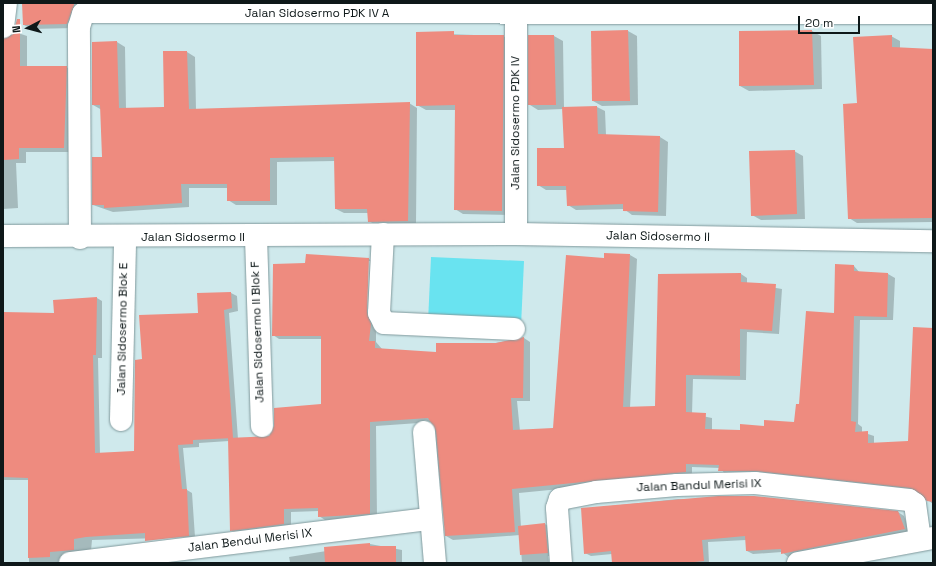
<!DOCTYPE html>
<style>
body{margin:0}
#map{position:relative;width:936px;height:566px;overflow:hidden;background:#cfe9ec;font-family:"Space Grotesk",sans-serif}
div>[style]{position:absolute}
.green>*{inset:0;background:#69e3f0}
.shadow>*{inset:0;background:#0003}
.building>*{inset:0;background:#ee8b7f}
.roads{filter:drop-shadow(0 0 1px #80999c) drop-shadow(0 0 1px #80999c)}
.street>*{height:22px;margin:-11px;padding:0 11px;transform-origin:11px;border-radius:11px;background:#fff}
span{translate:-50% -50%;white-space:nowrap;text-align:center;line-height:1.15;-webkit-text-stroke:3.5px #fff;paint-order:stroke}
.street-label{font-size:12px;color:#0e1819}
.frame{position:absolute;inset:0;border:4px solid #0e1819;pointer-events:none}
.north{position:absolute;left:8px;top:8px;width:40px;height:40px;-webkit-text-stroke:3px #fff;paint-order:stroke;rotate:264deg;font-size:11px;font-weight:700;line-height:16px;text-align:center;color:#0e1819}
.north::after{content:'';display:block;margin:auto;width:14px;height:18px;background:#0e1819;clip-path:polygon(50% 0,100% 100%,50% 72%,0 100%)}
.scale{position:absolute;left:798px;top:16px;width:62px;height:18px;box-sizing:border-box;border:2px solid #0e1819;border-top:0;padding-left:5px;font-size:12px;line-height:14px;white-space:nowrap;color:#0e1819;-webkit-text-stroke:3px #fff;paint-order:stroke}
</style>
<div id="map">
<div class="green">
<div style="clip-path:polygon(431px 257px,524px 261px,521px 326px,428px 322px)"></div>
</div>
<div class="shadow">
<div style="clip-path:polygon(23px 3px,81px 3px,81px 9px,74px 28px,31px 29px,24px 25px)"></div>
<div style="clip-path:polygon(628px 31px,637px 36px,638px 105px,602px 106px,593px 101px)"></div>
<div style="clip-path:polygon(812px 31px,821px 36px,822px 89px,749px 91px,740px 86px,740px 32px)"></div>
<div style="clip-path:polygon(15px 32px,27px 36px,27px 67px,66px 67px,74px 71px,71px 152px,26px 152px,26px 163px,16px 163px,18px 208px,3px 209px,3px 39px,8px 40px)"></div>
<div style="clip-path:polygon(417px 33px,503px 36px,512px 41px,511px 215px,463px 214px,455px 209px,456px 110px,426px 110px,417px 105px)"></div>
<div style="clip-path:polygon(530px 36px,554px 36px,563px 41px,564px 108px,597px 107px,605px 111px,606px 135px,660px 137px,668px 142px,666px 216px,632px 215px,624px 209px,576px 210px,568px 205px,567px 190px,546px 190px,538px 185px,565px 149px,563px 109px,538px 110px,530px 105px)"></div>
<div style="clip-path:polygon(891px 36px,900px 41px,900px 48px,933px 50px,933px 222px,857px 223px,849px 218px,858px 104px)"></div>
<div style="clip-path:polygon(117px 42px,125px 47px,126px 109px,165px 108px,164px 52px,187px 52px,195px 57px,196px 110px,409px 103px,417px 108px,416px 225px,377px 226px,369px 221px,369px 213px,344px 213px,336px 209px,335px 161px,277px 162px,277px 205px,236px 205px,228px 200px,228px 188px,189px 188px,189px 207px,113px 212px,93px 205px,103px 158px,102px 110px,93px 105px,93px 43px)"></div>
<div style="clip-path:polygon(794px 151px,803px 156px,805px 219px,761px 220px,752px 215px)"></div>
<div style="clip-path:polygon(evenodd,306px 255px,369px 259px,376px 263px,376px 342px,382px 349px,437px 353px,524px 338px,530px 342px,530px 401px,517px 401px,520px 431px,554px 429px,605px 259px,630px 255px,637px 259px,630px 408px,656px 407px,741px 274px,747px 278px,747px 283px,782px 289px,779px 334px,747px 332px,746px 380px,693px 379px,692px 414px,712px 418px,712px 430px,741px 431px,795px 424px,854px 266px,860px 273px,888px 274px,895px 278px,893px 320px,860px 320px,858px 424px,862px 427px,862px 432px,874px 436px,874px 444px,909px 442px,933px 329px,933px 504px,916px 491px,726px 475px,720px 468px,692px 467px,692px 476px,519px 493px,521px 527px,545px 524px,551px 528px,553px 556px,548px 556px,549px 563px,522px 563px,520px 535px,453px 540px,446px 536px,433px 422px,376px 426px,377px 517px,325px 520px,319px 516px,319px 511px,291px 512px,291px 528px,237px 534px,231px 530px,229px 441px,199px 443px,199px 447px,183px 448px,187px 490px,192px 493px,195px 537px,92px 540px,91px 551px,64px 563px,29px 563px,29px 480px,3px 480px,3px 313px,56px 314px,97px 298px,102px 301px,102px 358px,98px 358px,100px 454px,135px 452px,143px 360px,200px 314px,198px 294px,231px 293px,237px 296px,238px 311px,229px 313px,238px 439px,270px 437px,322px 405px,322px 339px,279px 339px,273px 335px,306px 264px,306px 255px,368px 261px,370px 261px,367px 317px,365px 317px,368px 261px)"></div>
<div style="clip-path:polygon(678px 499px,898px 512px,904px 516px,910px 532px,788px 557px,782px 552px,753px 554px,747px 551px,746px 540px,708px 542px,709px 563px,613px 563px,612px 554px,591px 556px,585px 553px,582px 509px)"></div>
<div style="clip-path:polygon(370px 544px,402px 550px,402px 563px,275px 563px,290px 562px,289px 557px)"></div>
</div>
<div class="building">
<div style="clip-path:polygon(22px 3px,74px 3px,74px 5px,67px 24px,23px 25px)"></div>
<div style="clip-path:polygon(17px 19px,20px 19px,20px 66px,67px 66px,64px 148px,19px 148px,19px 159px,3px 160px,3px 39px,13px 34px)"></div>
<div style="clip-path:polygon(628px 30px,630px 101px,592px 101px,591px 31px)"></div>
<div style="clip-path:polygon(812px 30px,814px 85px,739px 86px,739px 31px)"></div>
<div style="clip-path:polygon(454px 31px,454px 35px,504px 35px,502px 211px,454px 210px,455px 105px,416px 106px,416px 32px)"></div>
<div style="clip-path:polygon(528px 35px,554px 35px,556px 105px,528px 105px)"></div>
<div style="clip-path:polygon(892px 35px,892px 47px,933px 49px,933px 218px,848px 219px,843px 104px,857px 103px,853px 37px)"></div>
<div style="clip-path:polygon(117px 41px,119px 108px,164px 107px,163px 51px,187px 51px,189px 109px,410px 102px,408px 221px,368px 222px,367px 209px,335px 209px,334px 157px,270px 158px,270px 201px,227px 201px,227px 184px,181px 184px,182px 203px,104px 208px,104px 205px,92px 205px,92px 157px,102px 157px,100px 105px,92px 105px,92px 42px)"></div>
<div style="clip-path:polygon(597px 106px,598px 134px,660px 136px,658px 212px,623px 211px,623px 204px,567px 206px,566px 186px,537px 186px,537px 148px,564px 148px,562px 107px)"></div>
<div style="clip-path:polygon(795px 150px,797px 214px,751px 216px,749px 151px)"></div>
<div style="clip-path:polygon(604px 253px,630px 254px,623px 407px,655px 406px,658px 274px,741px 273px,741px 282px,776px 284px,772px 331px,740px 329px,740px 376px,686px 375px,686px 412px,706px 413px,705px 429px,740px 430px,740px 424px,764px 426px,764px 420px,794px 422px,796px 404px,799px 404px,806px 311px,834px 313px,835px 264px,854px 265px,854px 271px,888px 273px,887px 317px,854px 316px,851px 421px,856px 422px,855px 432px,868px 431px,868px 443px,908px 441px,913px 327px,933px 328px,933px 502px,927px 501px,910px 488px,756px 471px,718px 471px,719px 465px,686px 464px,686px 472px,512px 489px,515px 532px,445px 536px,436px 431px,428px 418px,370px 422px,370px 514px,318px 517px,318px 508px,284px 509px,284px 524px,230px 531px,228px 438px,269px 436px,274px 426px,274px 408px,321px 404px,321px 336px,272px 336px,273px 264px,305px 263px,306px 254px,369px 258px,367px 312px,371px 324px,369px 341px,375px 341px,375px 348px,436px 352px,436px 343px,496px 343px,524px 337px,523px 398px,511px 398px,513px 430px,553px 428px,566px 255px,604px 258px)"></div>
<div style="clip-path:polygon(231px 292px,232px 308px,224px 310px,233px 438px,193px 440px,193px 444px,178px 445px,182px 489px,187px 489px,189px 536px,145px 541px,145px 533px,86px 537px,74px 539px,74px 550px,50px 552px,50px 557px,28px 558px,28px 478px,3px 477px,3px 312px,54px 313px,53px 300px,97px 297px,96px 355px,93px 355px,95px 453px,134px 451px,135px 360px,142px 359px,139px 315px,198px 313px,197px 293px)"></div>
<div style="clip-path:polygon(718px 496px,754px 496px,898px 511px,905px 529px,781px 554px,781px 549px,746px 551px,745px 536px,702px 540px,704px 561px,685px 563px,612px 563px,611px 551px,584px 554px,581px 508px)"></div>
<div style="clip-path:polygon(545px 523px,548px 553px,520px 555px,518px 526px)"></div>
<div style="clip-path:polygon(370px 543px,370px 546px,396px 546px,396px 563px,325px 563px,324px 547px)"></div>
</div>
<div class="roads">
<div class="street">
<div style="left:3px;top:27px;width:24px;rotate:-83deg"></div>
<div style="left:383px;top:234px;width:79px;rotate:92.9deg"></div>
<div style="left:379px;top:313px;width:11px;rotate:63deg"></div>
<div style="left:384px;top:323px;width:130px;rotate:2.6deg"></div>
<div style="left:516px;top:234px;width:222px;rotate:-90deg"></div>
<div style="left:3px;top:236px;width:513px;rotate:-0.22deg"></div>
<div style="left:516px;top:234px;width:417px;rotate:1deg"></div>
<div style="left:256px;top:237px;width:189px;rotate:88.2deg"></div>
<div style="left:80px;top:238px;width:211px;rotate:-90.3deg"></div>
<div style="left:79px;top:27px;width:14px;rotate:-73deg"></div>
<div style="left:83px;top:14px;width:6px;rotate:-18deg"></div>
<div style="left:89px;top:12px;width:844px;rotate:0.07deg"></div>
<div style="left:121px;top:420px;width:182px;rotate:-88.7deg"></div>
<div style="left:424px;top:432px;width:131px;rotate:85.2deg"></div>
<div style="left:70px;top:563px;width:362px;rotate:-7deg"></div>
<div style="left:561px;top:563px;width:55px;rotate:-94.2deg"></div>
<div style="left:557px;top:508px;width:9px;rotate:-72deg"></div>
<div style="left:560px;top:499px;width:37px;rotate:-11deg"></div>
<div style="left:596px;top:492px;width:81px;rotate:-4.9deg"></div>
<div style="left:677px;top:485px;width:78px;rotate:-1.5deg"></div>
<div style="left:755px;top:483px;width:155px;rotate:6.3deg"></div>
<div style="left:909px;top:500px;width:7px;rotate:34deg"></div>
<div style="left:915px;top:504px;width:35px;rotate:82deg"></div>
<div style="left:798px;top:563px;width:137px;rotate:-10.5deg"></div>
</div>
</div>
<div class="street-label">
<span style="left:317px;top:14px">Jalan Sidosermo PDK IV A</span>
<span style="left:516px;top:123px;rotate:-90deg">Jalan Sidosermo PDK IV</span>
<span style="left:658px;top:237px;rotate:1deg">Jalan Sidosermo II</span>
<span style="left:193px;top:238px">Jalan Sidosermo II</span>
<span style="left:123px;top:329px;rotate:-89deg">Jalan Sidosermo Blok E</span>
<span style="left:258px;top:332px;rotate:-92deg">Jalan Sidosermo II Blok F</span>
<span style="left:699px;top:486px;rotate:-2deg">Jalan Bandul Merisi IX</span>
<span style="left:250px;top:541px;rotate:-7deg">Jalan Bendul Merisi IX</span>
</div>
<div class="frame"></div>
<div class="north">N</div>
<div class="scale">20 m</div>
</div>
